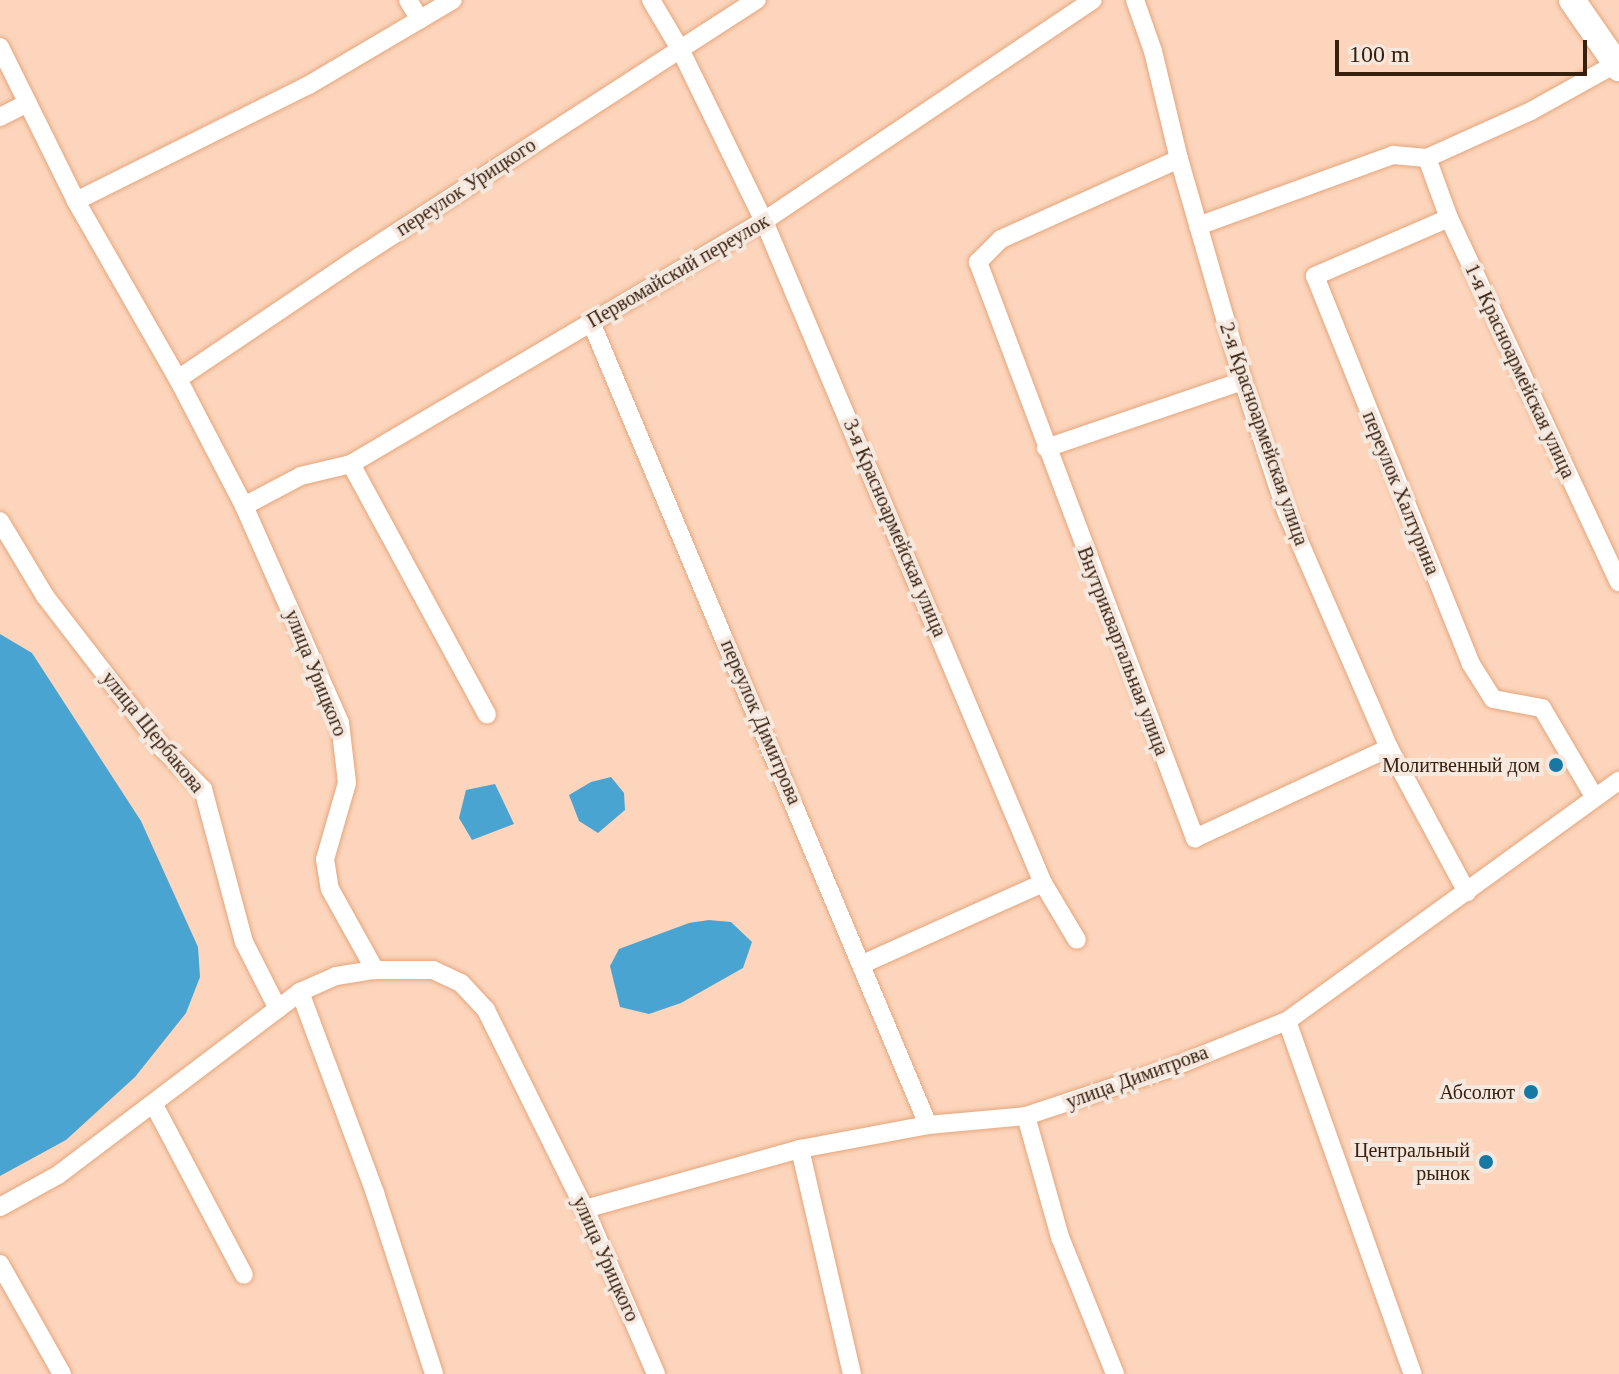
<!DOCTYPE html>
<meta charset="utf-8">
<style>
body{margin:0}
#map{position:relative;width:1619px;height:1374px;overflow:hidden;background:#fcd5bc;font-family:"Times New Roman",serif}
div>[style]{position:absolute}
.water>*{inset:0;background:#4aa4d2}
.roads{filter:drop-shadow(0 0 2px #e4a67d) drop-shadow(0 0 2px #e4a67d)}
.street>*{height:18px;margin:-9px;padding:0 9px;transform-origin:9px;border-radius:9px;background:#fff}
.secondary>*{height:26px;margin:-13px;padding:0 13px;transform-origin:13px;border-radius:13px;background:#fff}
.dots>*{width:22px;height:22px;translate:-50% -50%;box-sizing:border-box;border:4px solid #f5e8df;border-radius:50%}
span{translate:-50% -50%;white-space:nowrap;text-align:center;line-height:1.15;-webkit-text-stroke:8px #f5e8df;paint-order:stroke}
.street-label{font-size:20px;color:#38200f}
.poi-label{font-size:20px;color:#38200f}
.right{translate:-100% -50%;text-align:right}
.scale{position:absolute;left:1335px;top:40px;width:252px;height:36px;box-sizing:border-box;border:4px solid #38200f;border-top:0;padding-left:10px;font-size:24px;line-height:28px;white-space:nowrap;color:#38200f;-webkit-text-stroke:6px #f5e8df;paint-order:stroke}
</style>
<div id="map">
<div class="water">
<div style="clip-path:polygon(0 634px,32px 653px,141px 821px,198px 947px,200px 977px,186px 1013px,135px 1077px,66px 1140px,0 1176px)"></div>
<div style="clip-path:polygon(611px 777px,624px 793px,625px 810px,598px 833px,579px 821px,569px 795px,591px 782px)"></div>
<div style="clip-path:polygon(495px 784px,514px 824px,472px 840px,459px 818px,466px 790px)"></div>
<div style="clip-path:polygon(709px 920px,731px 922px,752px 942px,743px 968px,681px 1003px,649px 1014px,620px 1007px,610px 966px,619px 949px,689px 923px)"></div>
</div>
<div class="roads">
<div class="street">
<div style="left:408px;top:0;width:23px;rotate:59deg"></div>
<div style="left:651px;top:0;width:57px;rotate:59.4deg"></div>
<div style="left:680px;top:49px;width:191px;rotate:64deg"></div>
<div style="left:764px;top:221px;width:718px;rotate:67.15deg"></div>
<div style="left:1043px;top:883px;width:197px;rotate:155.8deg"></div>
<div style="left:1135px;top:0;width:54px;rotate:70.6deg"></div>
<div style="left:1153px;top:51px;width:111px;rotate:76.5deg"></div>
<div style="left:1179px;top:159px;width:231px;rotate:73.9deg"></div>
<div style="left:1243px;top:381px;width:137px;rotate:71.7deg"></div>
<div style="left:1286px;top:511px;width:258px;rotate:66.5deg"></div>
<div style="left:1389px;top:748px;width:164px;rotate:61.6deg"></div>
<div style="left:0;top:47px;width:172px;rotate:63.7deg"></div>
<div style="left:76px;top:201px;width:205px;rotate:60.2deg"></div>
<div style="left:178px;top:379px;width:143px;rotate:62.5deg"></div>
<div style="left:244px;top:506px;width:237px;rotate:66.1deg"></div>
<div style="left:340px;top:723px;width:60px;rotate:83.3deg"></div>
<div style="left:347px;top:783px;width:79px;rotate:106.1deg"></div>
<div style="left:325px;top:859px;width:30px;rotate:81deg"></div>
<div style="left:330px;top:889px;width:93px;rotate:60.9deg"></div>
<div style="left:375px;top:970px;width:58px"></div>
<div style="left:433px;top:970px;width:31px;rotate:25deg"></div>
<div style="left:461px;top:983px;width:37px;rotate:47deg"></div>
<div style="left:486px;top:1010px;width:222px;rotate:63.6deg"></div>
<div style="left:585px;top:1209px;width:180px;rotate:66.7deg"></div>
<div style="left:0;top:117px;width:31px;rotate:-27deg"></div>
<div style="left:1427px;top:158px;width:64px;rotate:69.9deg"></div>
<div style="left:1449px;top:218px;width:402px;rotate:65deg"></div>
<div style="left:1179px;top:159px;width:195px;rotate:155.8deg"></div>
<div style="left:1001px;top:239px;width:33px;rotate:135deg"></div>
<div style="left:978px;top:262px;width:616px;rotate:69.36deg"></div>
<div style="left:1195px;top:838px;width:214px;rotate:-24.9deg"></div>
<div style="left:76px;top:201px;width:260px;rotate:-26.5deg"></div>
<div style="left:309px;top:85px;width:167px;rotate:-30.6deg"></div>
<div style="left:1449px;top:218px;width:146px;rotate:156.6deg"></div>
<div style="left:1315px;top:276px;width:418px;rotate:68.1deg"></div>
<div style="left:1471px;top:664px;width:41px;rotate:57.8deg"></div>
<div style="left:1493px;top:699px;width:50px;rotate:10.4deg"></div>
<div style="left:1542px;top:708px;width:104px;rotate:59.5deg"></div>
<div style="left:1198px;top:226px;width:208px;rotate:-20deg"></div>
<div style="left:1393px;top:155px;width:34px;rotate:5deg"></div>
<div style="left:1427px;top:158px;width:114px;rotate:-24.3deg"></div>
<div style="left:1531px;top:111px;width:101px;rotate:-29.1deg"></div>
<div style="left:591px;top:322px;width:871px;rotate:67.23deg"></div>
<div style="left:178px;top:379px;width:218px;rotate:-34deg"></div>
<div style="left:359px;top:257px;width:474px;rotate:-32.9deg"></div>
<div style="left:1046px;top:448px;width:208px;rotate:-18.8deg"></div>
<div style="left:351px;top:464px;width:285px;rotate:61.5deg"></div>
<div style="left:244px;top:506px;width:64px;rotate:-27.8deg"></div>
<div style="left:301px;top:476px;width:51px;rotate:-13.5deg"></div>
<div style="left:351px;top:464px;width:479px;rotate:-30.5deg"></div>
<div style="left:764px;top:221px;width:396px;rotate:-33.9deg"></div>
<div style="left:0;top:521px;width:87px;rotate:59deg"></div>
<div style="left:45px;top:596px;width:193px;rotate:52.4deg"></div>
<div style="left:163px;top:749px;width:57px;rotate:45deg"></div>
<div style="left:203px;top:789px;width:158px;rotate:75deg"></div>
<div style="left:244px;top:942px;width:75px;rotate:63.1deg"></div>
<div style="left:1043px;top:883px;width:66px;rotate:59.2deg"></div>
<div style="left:300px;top:992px;width:215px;rotate:69.5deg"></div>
<div style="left:375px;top:1193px;width:190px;rotate:71.9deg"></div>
<div style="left:1287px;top:1021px;width:375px;rotate:70.4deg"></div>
<div style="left:154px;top:1105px;width:192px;rotate:62.1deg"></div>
<div style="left:1026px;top:1116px;width:126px;rotate:74.3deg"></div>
<div style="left:1060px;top:1237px;width:148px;rotate:68.1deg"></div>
<div style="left:800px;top:1149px;width:231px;rotate:77deg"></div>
<div style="left:0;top:1207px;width:66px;rotate:-28.9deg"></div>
<div style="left:58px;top:1175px;width:303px;rotate:-37.1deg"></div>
<div style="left:300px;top:992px;width:39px;rotate:-24deg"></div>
<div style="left:336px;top:976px;width:39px;rotate:-9deg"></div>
<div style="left:585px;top:1209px;width:223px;rotate:-15.6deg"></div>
<div style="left:800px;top:1149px;width:130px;rotate:-10.6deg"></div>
<div style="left:928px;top:1125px;width:98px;rotate:-5.2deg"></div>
<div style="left:1026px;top:1116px;width:150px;rotate:-18.3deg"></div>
<div style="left:1168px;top:1069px;width:128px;rotate:-22deg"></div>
<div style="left:1287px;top:1021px;width:410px;rotate:-35.9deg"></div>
<div style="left:0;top:1264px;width:126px;rotate:60.6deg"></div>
</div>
<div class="secondary">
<div style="left:1572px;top:0;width:83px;rotate:55.3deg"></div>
</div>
</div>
<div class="dots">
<div style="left:1556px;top:765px;background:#1579a4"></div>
<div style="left:1531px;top:1092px;background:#1579a4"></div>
<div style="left:1486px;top:1162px;background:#1579a4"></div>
</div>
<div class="street-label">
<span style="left:466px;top:187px;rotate:-33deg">переулок Урицкого</span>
<span style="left:678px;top:271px;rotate:-30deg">Первомайский переулок</span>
<span style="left:1520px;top:371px;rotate:65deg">1-я Красноармейская улица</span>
<span style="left:1264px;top:434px;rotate:71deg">2-я Красноармейская улица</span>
<span style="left:1401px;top:493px;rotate:68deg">переулок Халтурина</span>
<span style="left:895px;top:528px;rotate:67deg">3-я Красноармейская улица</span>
<span style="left:1123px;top:651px;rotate:69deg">Внутриквартальная улица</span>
<span style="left:316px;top:673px;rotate:68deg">улица Урицкого</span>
<span style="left:761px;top:722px;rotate:67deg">переулок Димитрова</span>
<span style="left:153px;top:732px;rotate:51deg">улица Щербакова</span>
<span style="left:1137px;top:1077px;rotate:-20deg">улица Димитрова</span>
<span style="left:606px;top:1259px;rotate:66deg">улица Урицкого</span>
</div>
<div class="poi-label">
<span class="right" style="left:1540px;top:765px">Молитвенный дом</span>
<span class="right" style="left:1515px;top:1092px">Абсолют</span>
<span class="right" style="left:1470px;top:1162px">Центральный<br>рынок</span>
</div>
<div class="scale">100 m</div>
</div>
